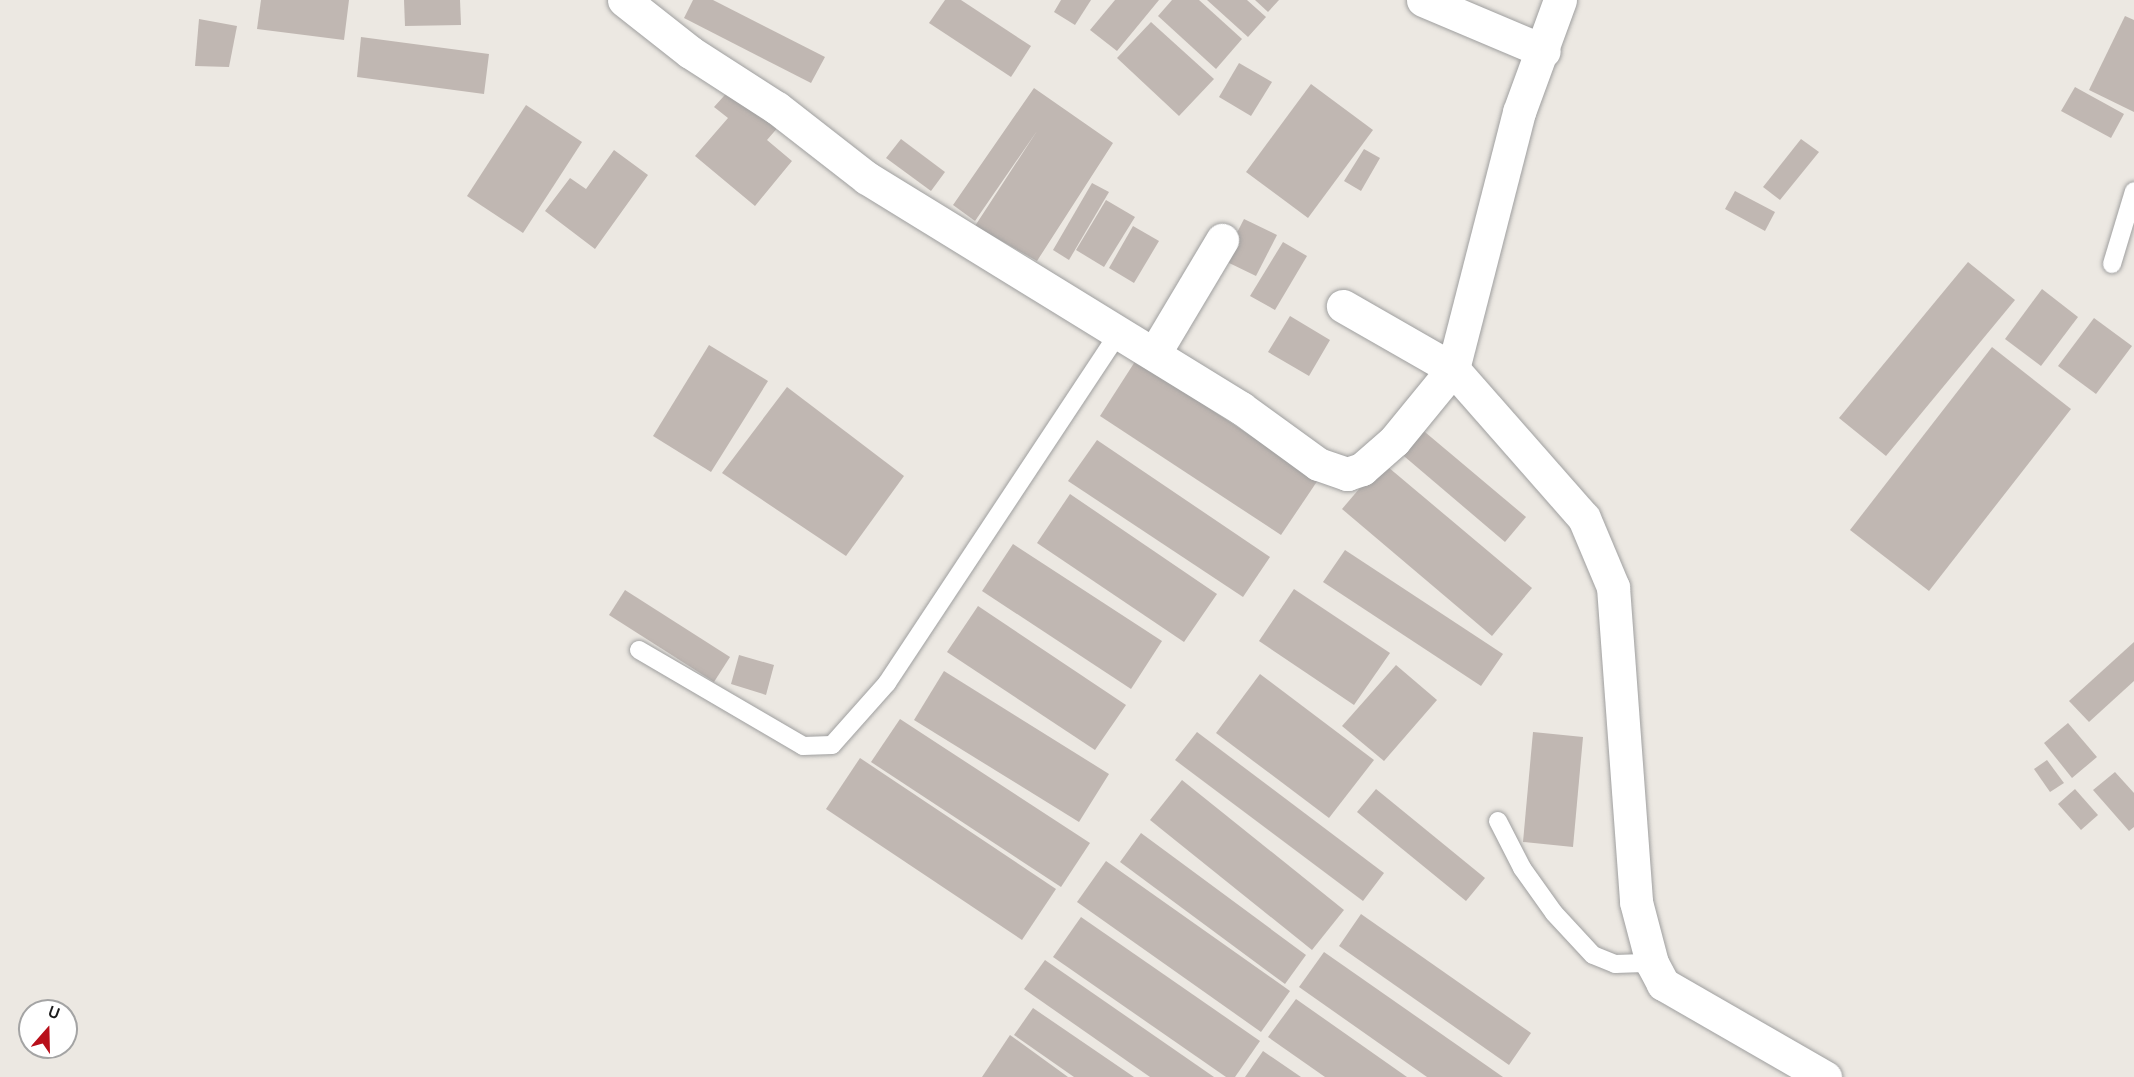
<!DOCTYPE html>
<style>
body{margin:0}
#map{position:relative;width:2134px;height:1077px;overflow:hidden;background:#ece8e2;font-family:Overpass,sans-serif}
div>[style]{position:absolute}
.building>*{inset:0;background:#c0b7b2}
.roads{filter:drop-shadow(0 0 2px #9f9f9f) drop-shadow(0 0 2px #9f9f9f)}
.lane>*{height:18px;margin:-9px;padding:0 9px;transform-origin:9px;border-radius:9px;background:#fff}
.street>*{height:33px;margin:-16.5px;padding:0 16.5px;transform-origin:16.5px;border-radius:16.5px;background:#fff}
span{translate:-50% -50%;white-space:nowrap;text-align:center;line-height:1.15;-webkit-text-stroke:4.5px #fff;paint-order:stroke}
.north{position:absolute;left:18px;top:999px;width:60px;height:60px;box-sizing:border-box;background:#fff;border:2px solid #a4a4a4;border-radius:50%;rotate:20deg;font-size:16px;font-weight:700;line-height:24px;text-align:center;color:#1b1b1b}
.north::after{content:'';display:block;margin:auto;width:21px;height:27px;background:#b80f1a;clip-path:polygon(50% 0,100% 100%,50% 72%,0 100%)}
</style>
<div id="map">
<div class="building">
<div style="clip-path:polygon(261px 0,349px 0,344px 40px,257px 29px)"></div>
<div style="clip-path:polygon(404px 0,460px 0,461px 25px,405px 26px)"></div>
<div style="clip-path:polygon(693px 0,713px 0,825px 57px,811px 83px,684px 18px)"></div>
<div style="clip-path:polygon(945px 0,961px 0,1031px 46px,1011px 77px,929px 23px)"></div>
<div style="clip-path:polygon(1061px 0,1091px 0,1075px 25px,1054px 12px)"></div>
<div style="clip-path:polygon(1115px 0,1159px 0,1117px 51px,1090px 30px)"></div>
<div style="clip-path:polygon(1172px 0,1199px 0,1242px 39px,1216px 69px,1158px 16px)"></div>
<div style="clip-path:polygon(1207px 0,1247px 0,1266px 17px,1248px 37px)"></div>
<div style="clip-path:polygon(1255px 0,1279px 0,1268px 12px)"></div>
<div style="clip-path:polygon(2125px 16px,2134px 20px,2134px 112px,2089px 90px)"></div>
<div style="clip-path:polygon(199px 19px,237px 26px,229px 67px,195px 66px)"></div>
<div style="clip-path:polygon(1151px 22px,1214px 79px,1179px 116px,1117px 58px)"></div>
<div style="clip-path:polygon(361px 37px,489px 54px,484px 94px,357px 77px)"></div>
<div style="clip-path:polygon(1239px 63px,1272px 82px,1251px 116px,1219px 97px)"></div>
<div style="clip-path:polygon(1311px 84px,1373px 130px,1308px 218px,1246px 172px)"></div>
<div style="clip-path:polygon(733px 86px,780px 125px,767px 140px,792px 161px,755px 206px,695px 156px,728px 118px,714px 107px)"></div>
<div style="clip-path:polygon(2075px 87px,2124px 114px,2111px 138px,2061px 111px)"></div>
<div style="clip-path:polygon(1034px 88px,1113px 143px,1037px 261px,975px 226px,1037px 131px,975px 221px,953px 205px)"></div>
<div style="clip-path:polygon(526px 105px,582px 142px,523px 233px,467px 196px)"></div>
<div style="clip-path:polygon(901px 139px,945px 172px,931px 191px,886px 158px)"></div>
<div style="clip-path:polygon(1801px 139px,1819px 152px,1780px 200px,1763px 187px)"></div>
<div style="clip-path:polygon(1364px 149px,1380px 158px,1361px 191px,1344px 181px)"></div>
<div style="clip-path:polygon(614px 150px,648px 175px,595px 249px,545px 211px,570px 178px,586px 189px)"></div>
<div style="clip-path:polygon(1092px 183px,1109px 192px,1069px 260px,1053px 250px)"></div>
<div style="clip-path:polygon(1735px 191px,1775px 212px,1765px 231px,1725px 209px)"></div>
<div style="clip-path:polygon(1106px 200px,1135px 217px,1104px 267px,1076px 250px)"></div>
<div style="clip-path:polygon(1244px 219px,1277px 235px,1256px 276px,1223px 260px)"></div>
<div style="clip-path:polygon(1133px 226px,1159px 241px,1134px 283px,1109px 268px)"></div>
<div style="clip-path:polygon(1283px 242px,1307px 256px,1275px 310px,1250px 296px)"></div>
<div style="clip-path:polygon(1968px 262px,2015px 300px,1886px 456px,1839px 418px)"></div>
<div style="clip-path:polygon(2042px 289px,2078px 317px,2041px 366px,2005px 339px)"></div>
<div style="clip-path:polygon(1290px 316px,1330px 340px,1309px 376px,1268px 352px)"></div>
<div style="clip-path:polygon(2094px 318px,2132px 346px,2096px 394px,2058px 366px)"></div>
<div style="clip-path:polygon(709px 345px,768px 381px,711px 472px,653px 436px)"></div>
<div style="clip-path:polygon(1992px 347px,2071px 409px,1929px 591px,1850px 530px)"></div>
<div style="clip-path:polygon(1136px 360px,1318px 480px,1281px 535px,1100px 416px)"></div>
<div style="clip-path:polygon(787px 387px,904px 476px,846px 556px,722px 473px)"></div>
<div style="clip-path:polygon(1419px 427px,1526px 517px,1505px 542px,1398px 451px)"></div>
<div style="clip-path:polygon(1097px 440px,1270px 557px,1243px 597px,1068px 481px)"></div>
<div style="clip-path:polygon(1382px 462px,1532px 588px,1492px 636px,1342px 509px)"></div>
<div style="clip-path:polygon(1070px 494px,1217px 594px,1184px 642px,1037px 543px)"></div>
<div style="clip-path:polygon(1013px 544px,1162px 641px,1131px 689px,982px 591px)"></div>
<div style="clip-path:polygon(1345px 550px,1503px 654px,1481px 686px,1323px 582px)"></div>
<div style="clip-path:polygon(1294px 589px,1390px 653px,1354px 705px,1259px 641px)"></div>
<div style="clip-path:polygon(625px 590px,730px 657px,714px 682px,609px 615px)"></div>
<div style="clip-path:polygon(978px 606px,1126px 705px,1095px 750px,947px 652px)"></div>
<div style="clip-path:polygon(2134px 642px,2134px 681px,2089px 722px,2069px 701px)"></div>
<div style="clip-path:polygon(739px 655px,774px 665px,766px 695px,731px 684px)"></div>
<div style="clip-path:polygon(1396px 665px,1437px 700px,1384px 761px,1342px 726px)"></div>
<div style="clip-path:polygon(944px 671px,1109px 774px,1079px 822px,914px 720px)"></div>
<div style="clip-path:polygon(1260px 674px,1374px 760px,1329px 818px,1216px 733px)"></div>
<div style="clip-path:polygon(900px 719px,1090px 843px,1061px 887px,871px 762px)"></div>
<div style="clip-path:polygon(2068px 723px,2097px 757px,2072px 778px,2044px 743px)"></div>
<div style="clip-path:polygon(1197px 732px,1384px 873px,1363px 901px,1175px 760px)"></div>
<div style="clip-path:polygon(1533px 732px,1583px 737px,1573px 847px,1523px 842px)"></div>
<div style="clip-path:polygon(860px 758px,1056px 889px,1022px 940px,826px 809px)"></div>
<div style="clip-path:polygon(2047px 760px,2064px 783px,2050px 792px,2034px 769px)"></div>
<div style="clip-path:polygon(2115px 772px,2134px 793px,2134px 827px,2129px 831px,2093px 790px)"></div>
<div style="clip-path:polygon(1182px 780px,1344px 910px,1312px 950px,1150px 820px)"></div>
<div style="clip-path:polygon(1376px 789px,1485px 878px,1466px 901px,1357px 812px)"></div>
<div style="clip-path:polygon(2075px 789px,2098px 815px,2081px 830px,2058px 804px)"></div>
<div style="clip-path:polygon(1141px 833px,1306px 955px,1285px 984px,1120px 862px)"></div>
<div style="clip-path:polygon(1106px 861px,1290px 991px,1261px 1032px,1077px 902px)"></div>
<div style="clip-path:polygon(1361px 914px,1531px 1033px,1509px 1065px,1339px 946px)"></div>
<div style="clip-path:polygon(1081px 917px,1260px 1041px,1235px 1077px,1226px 1077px,1053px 957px)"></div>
<div style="clip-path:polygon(1324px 952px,1503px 1077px,1427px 1077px,1299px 987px)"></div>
<div style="clip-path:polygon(1045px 960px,1214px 1077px,1150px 1077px,1024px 989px)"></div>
<div style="clip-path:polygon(1296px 999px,1407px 1077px,1325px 1077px,1268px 1037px)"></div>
<div style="clip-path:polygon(1033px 1008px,1134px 1077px,1074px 1077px,1014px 1035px)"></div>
<div style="clip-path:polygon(1010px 1035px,1068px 1077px,982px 1077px)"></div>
<div style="clip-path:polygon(1263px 1051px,1301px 1077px,1245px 1077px)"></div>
</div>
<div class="roads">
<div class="lane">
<div style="left:2112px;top:264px;width:76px;rotate:-73.2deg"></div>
<div style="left:639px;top:650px;width:190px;rotate:30.3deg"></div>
<div style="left:803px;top:746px;width:29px;rotate:-2deg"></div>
<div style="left:832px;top:745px;width:83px;rotate:-48.4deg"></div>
<div style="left:887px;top:683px;width:420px;rotate:-56.5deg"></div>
<div style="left:1498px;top:821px;width:53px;rotate:62.9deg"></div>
<div style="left:1522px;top:868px;width:55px;rotate:54.6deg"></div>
<div style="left:1554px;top:913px;width:57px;rotate:47.1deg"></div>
<div style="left:1593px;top:955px;width:24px;rotate:22deg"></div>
<div style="left:1615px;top:964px;width:37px;rotate:-2deg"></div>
</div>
<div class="street">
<div style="left:624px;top:0;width:84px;rotate:38.2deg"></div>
<div style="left:690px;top:52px;width:103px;rotate:32.8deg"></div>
<div style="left:777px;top:108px;width:114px;rotate:37.9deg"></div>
<div style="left:867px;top:178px;width:439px;rotate:31.6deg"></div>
<div style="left:1241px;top:408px;width:95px;rotate:36deg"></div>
<div style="left:1318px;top:464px;width:31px;rotate:19deg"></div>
<div style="left:1347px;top:474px;width:16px;rotate:-18deg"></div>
<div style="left:1362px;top:469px;width:43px;rotate:-41.2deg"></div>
<div style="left:1394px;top:441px;width:93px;rotate:-50.7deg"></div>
<div style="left:1453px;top:369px;width:127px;rotate:-150.2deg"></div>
<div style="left:1423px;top:0;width:131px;rotate:22.9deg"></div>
<div style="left:1560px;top:0;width:119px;rotate:110.1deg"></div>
<div style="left:1519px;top:112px;width:265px;rotate:104.4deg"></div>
<div style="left:1453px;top:369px;width:198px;rotate:48.7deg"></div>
<div style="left:1584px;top:518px;width:75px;rotate:67.2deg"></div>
<div style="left:1613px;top:587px;width:316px;rotate:85.8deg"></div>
<div style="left:1636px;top:902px;width:63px;rotate:75.3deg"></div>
<div style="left:1652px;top:963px;width:24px;rotate:62deg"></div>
<div style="left:1663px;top:984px;width:187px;rotate:29.9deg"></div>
<div style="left:1154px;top:354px;width:133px;rotate:-59.2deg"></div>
</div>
</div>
<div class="north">U</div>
</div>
